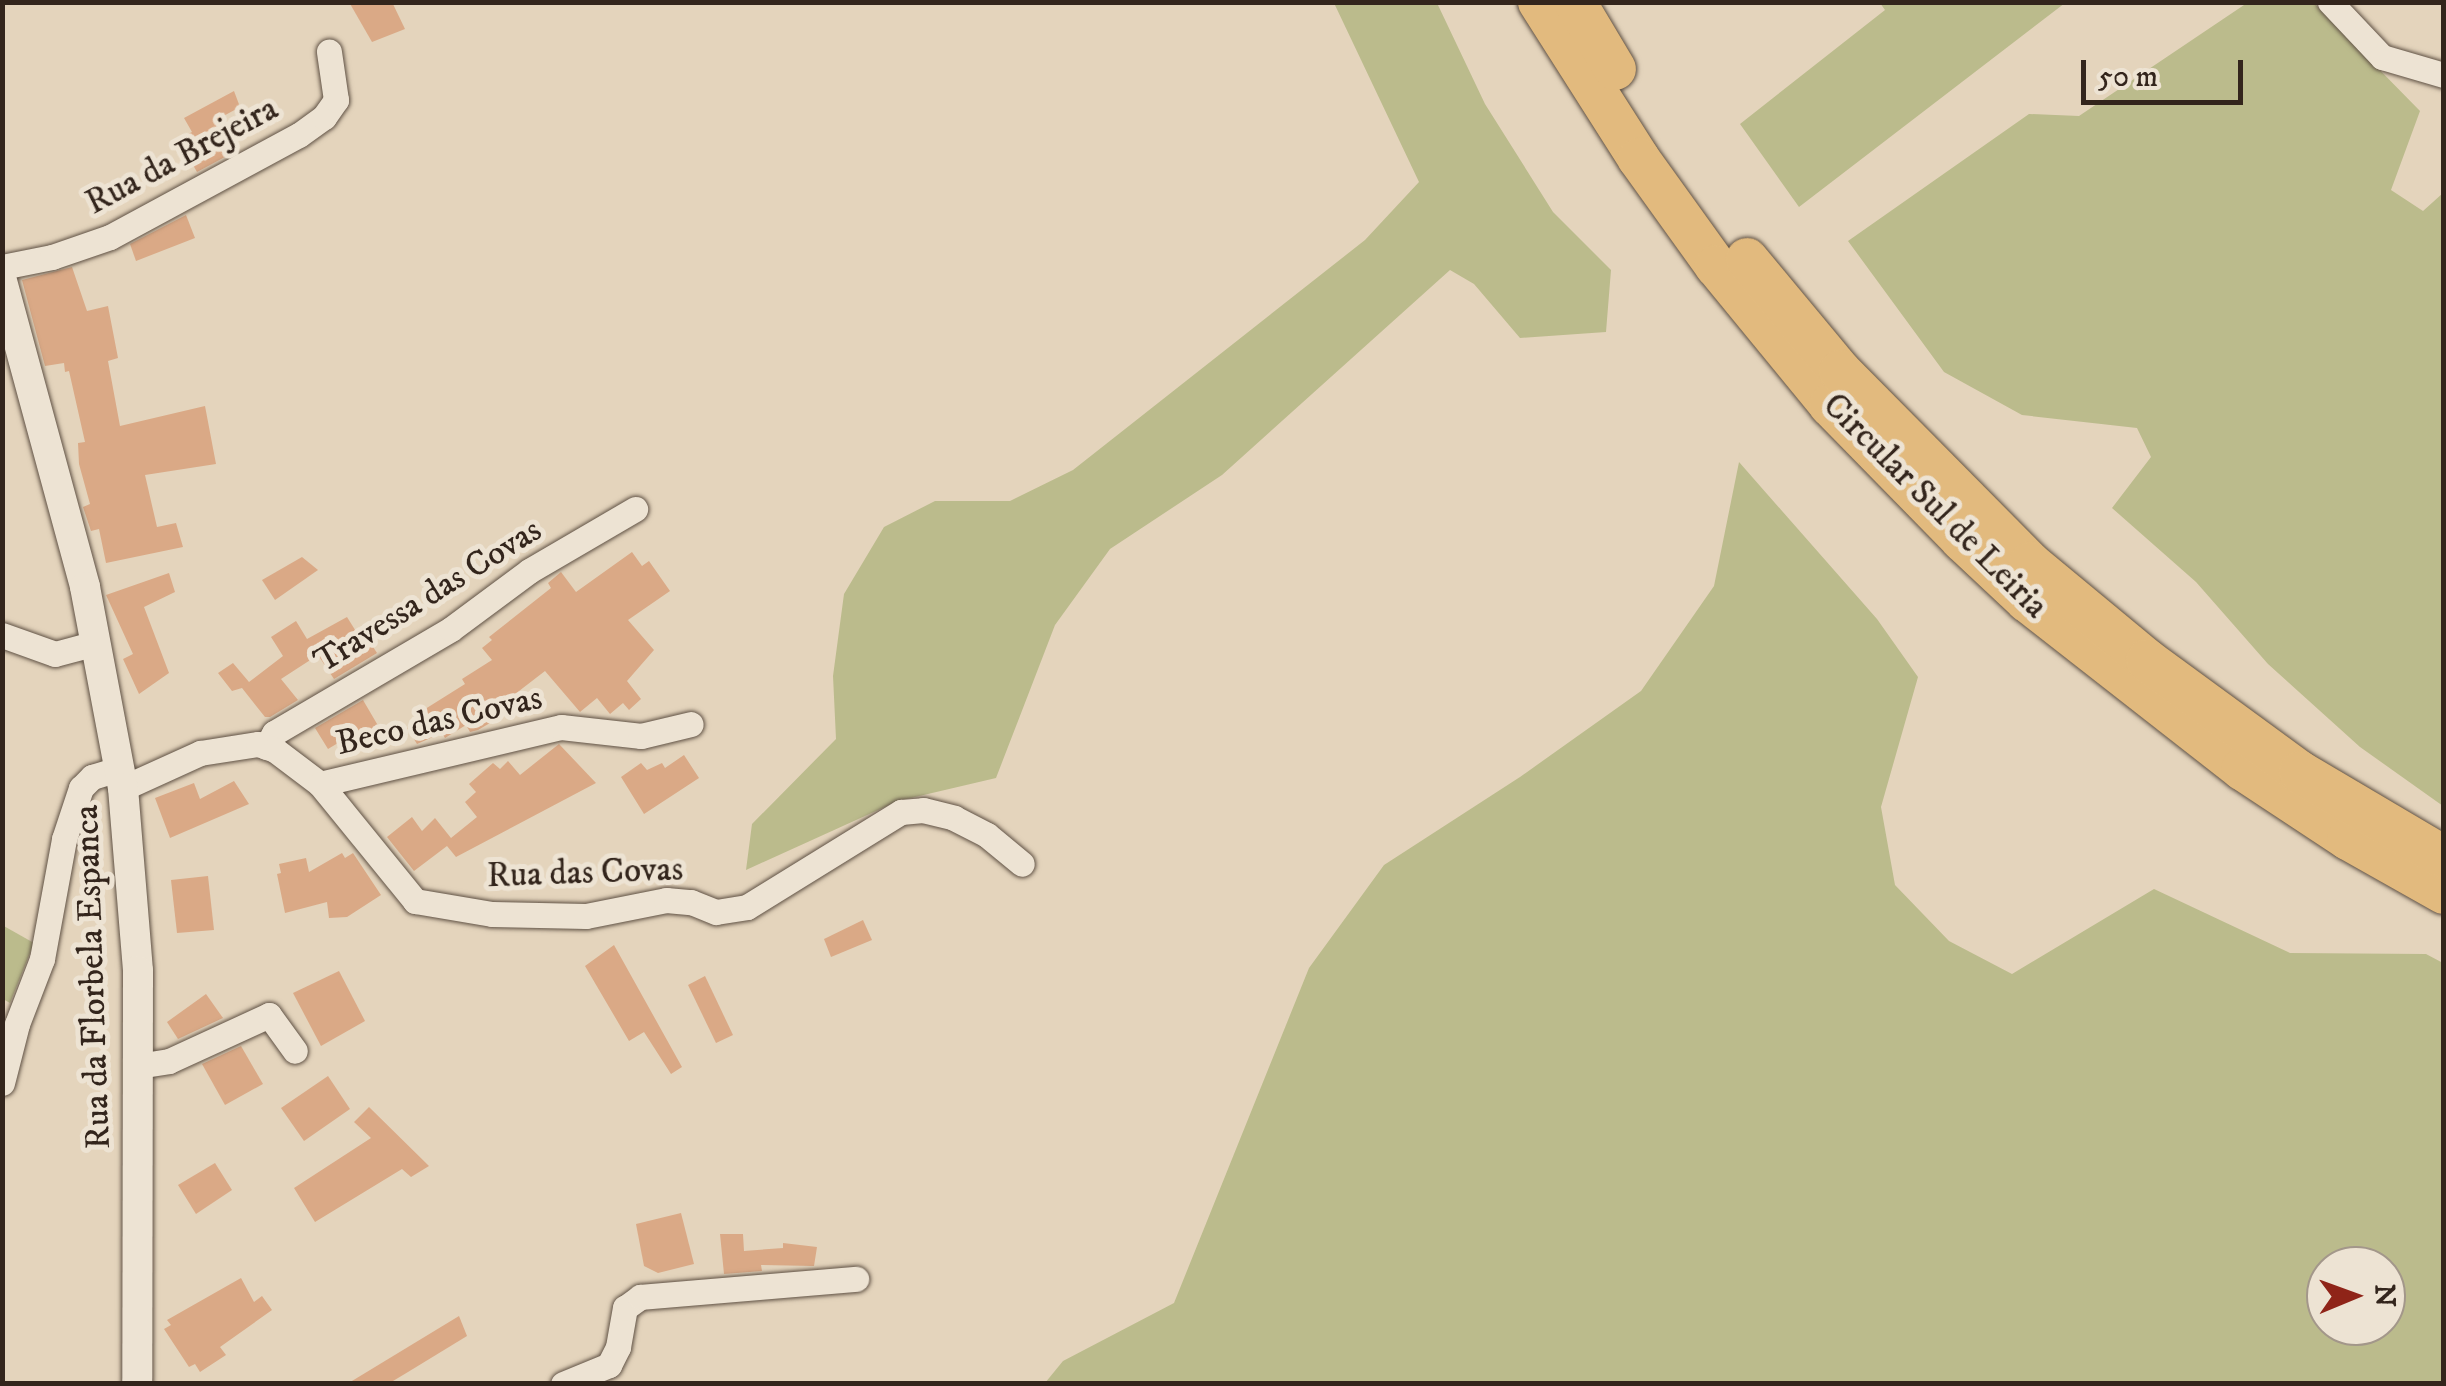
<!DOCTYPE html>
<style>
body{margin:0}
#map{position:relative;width:2446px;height:1386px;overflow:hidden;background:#e4d4bc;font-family:"IM FELL DW Pica",serif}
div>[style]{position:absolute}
.green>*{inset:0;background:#bbbb8c}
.building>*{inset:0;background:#daa986}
.roads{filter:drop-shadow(0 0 2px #5f5144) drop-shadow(0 0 2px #5f5144)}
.minor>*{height:25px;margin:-12.5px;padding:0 12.5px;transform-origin:12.5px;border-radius:12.5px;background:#ede3d3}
.tertiary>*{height:30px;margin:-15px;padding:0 15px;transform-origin:15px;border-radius:15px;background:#ede3d3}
.motorway>*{height:42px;margin:-21px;padding:0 21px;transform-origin:21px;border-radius:21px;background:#e2ba7e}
span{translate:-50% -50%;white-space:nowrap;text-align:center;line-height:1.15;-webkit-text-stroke:10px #ede3d3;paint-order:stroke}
.street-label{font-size:35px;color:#33251c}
.frame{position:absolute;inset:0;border:5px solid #33251c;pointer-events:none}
.north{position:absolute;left:2306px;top:1246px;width:100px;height:100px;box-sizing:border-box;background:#ede3d3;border:2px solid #a3978a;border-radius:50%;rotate:89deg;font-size:28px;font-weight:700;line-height:40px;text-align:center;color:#33251c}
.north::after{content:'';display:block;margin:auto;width:35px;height:45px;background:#8f2418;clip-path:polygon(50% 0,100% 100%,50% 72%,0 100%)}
.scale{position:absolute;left:2081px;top:60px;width:162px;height:45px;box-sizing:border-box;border:5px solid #33251c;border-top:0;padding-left:12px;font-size:30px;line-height:35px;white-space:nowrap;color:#33251c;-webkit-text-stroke:8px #ede3d3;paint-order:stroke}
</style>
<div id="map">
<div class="green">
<div style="clip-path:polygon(1334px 3px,1437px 3px,1485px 104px,1553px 212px,1611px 270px,1606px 332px,1520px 338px,1474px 284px,1450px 270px,1222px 475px,1110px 549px,1055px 625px,996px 778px,898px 801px,746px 870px,752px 824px,836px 739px,833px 676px,844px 594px,884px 527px,935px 501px,1010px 501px,1073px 470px,1365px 240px,1419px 182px)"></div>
<div style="clip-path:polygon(1880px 3px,2065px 3px,1799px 207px,1740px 124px,1885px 10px)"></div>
<div style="clip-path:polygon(2247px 3px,2314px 3px,2420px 111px,2391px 190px,2423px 211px,2443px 193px,2443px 806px,2360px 747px,2268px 664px,2196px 582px,2112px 508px,2151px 457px,2137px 428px,2022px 415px,1944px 372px,1848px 241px,2029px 114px,2079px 116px)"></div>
<div style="clip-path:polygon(evenodd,1739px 462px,1877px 619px,1918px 677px,1881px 807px,1895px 885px,1949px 941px,2012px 974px,2154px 889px,2290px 953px,2426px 954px,2443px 963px,2443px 1383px,1045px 1383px,1063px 1361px,1174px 1303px,1309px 968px,1384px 865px,1520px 777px,1641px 691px,1714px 586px,1739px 462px,2386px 1266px,2386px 1326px,2326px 1326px,2326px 1266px,2386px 1266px)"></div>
<div style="clip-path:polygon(2px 925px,34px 943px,10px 1003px,3px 999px)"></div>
</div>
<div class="building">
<div style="clip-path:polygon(349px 2px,392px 2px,405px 29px,372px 42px)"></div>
<div style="clip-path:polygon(234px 91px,240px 107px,218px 119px,236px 151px,197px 172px,178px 139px,192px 132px,184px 118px)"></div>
<div style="clip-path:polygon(186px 215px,195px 238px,136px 261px,130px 244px)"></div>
<div style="clip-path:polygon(72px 267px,87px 311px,108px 306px,118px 358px,108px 361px,120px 426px,205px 406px,216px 464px,145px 475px,157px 527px,176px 523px,183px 547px,106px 563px,99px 529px,91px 531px,83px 507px,90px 504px,79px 464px,78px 443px,85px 442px,69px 371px,65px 372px,64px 363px,45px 366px,22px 280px)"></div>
<div style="clip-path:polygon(632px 552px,642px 566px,649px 561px,670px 591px,628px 620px,654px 650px,627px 681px,641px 699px,629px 710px,623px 703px,610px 714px,597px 698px,580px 712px,545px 671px,497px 708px,502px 716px,478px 730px,470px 732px,466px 725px,445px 738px,442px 733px,417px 744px,407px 728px,425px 716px,422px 711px,465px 684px,462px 679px,492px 660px,482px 648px,492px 640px,489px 637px,551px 588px,548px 583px,561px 572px,576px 592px)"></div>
<div style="clip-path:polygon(302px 557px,318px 570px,275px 600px,262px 580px)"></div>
<div style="clip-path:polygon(169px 573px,175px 592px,144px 607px,169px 673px,139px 694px,123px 659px,133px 654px,106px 595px)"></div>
<div style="clip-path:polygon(347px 617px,357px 633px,362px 630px,377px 653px,334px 679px,318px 655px,281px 679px,298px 700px,270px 717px,265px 717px,242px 688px,232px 691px,218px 673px,233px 663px,249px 682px,283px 656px,271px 637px,296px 621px,307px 639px)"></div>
<div style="clip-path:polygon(363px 700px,380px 729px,343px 751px,338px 743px,328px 749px,315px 728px)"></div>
<div style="clip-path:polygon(559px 744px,596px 783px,456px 857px,447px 846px,414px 871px,387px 837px,412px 817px,422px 831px,435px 818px,451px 838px,477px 817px,465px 802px,476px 792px,469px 784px,493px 763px,500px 769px,508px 761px,520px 775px)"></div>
<div style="clip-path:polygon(684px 755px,699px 778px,644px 814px,621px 777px,641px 763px,647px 770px,662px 763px,665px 768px)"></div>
<div style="clip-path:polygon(234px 781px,249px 804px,170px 838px,155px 798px,194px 783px,200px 799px)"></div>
<div style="clip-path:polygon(342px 853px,345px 858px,353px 853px,381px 895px,347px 917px,329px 918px,327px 902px,285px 913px,277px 874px,281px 873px,279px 864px,306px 858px,309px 872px)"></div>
<div style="clip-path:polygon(208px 876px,214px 930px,177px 933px,171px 880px)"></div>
<div style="clip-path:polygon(863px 920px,872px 940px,831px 957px,824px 939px)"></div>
<div style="clip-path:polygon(614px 945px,682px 1067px,671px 1074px,644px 1032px,629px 1041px,585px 966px)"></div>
<div style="clip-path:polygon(339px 971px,365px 1021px,321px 1046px,293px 993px)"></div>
<div style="clip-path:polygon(705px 976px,733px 1035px,716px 1043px,688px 985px)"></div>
<div style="clip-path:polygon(206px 994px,223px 1018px,178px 1039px,167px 1022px)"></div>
<div style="clip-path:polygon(241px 1046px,263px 1084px,225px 1105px,202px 1064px)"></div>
<div style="clip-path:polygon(328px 1076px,350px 1109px,304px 1141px,281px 1108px)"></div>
<div style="clip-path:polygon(369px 1107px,429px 1166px,411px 1177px,402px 1169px,315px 1222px,294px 1188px,371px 1138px,354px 1122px)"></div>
<div style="clip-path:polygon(215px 1163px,232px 1190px,196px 1214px,178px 1185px)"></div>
<div style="clip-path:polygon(681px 1213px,694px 1264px,658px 1273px,644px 1266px,636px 1224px)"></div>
<div style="clip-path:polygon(720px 1234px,743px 1234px,744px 1251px,783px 1248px,783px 1243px,817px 1247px,814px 1266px,761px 1265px,762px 1271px,724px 1274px)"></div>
<div style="clip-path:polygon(241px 1278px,254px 1302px,262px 1296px,272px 1310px,220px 1347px,226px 1355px,200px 1372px,195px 1364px,189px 1367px,164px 1329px,171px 1325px,167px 1320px)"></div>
<div style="clip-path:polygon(459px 1316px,467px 1336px,408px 1372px,388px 1384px,347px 1384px)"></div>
</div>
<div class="roads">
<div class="minor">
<div style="left:2330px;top:2px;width:76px;rotate:46.6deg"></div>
<div style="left:2382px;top:57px;width:65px;rotate:16.2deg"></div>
<div style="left:2px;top:267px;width:51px;rotate:-11.3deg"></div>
<div style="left:52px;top:257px;width:61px;rotate:-19deg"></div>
<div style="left:110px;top:237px;width:215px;rotate:-28.4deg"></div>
<div style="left:299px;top:135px;width:31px;rotate:-36deg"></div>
<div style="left:324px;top:117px;width:21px;rotate:-55deg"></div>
<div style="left:336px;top:100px;width:49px;rotate:-98.3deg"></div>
<div style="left:2px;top:635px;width:56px;rotate:19.7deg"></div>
<div style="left:55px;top:654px;width:42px;rotate:-15deg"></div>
<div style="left:266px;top:747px;width:16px;rotate:-60deg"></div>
<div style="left:274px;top:733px;width:205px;rotate:-30.4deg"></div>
<div style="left:451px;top:629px;width:97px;rotate:-36.6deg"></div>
<div style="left:529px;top:571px;width:123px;rotate:-30.3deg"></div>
<div style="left:320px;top:784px;width:248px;rotate:-13.3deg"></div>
<div style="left:561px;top:727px;width:81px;rotate:6.4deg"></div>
<div style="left:641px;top:736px;width:51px;rotate:-13.5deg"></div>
<div style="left:123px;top:788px;width:85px;rotate:-24.4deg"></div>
<div style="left:200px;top:753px;width:59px;rotate:-8.8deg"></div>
<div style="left:258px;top:744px;width:18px;rotate:19deg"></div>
<div style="left:275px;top:750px;width:56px;rotate:37.1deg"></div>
<div style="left:320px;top:784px;width:151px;rotate:50.9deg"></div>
<div style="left:415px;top:901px;width:78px;rotate:9.6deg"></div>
<div style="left:492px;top:914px;width:94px;rotate:1.2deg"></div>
<div style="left:586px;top:916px;width:82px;rotate:-11.3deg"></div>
<div style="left:666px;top:900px;width:25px;rotate:5deg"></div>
<div style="left:691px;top:902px;width:27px;rotate:22deg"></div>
<div style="left:716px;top:912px;width:31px;rotate:-9deg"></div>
<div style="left:747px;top:907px;width:181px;rotate:-31.7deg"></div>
<div style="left:901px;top:812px;width:22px;rotate:-5deg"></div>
<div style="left:923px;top:810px;width:32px;rotate:14deg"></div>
<div style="left:954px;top:818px;width:37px;rotate:27deg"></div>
<div style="left:987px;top:835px;width:45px;rotate:39.6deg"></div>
<div style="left:138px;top:1066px;width:31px;rotate:-9deg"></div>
<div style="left:169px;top:1061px;width:110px;rotate:-24.7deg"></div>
<div style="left:269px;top:1015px;width:44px;rotate:54.2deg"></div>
<div style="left:2px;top:1083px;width:61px;rotate:-75.7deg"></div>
<div style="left:17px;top:1024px;width:70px;rotate:-69deg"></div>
<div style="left:42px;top:959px;width:122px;rotate:-79.6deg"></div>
<div style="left:64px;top:839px;width:54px;rotate:-71.6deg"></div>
<div style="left:81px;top:788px;width:16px;rotate:-45deg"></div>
<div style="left:92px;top:777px;width:30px;rotate:-17deg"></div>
<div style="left:563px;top:1384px;width:50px;rotate:-22.4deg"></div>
<div style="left:609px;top:1365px;width:20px;rotate:-63deg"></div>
<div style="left:618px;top:1347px;width:40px;rotate:-80deg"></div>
<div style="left:625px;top:1308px;width:19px;rotate:-36deg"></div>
<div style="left:640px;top:1297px;width:217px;rotate:-4.8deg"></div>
</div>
<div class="tertiary">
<div style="left:2px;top:281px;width:317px;rotate:74.8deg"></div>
<div style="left:85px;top:587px;width:205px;rotate:79.3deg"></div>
<div style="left:123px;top:788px;width:184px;rotate:85.3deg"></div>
<div style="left:138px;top:971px;width:413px;rotate:90.1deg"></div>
</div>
<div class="motorway">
<div style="left:1539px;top:2px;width:186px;rotate:57.5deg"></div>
<div style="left:1639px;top:159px;width:132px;rotate:54.3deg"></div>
<div style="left:1716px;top:266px;width:180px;rotate:50.6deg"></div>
<div style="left:1830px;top:405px;width:189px;rotate:45.6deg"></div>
<div style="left:1962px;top:540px;width:89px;rotate:43.2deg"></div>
<div style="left:2027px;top:601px;width:273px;rotate:38deg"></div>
<div style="left:2242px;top:769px;width:127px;rotate:33.4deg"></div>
<div style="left:2348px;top:839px;width:110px;rotate:29.4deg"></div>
<div style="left:1575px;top:2px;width:78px;rotate:59.2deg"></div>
<div style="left:1747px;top:259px;width:146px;rotate:50.3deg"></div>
<div style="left:1840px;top:371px;width:270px;rotate:45.3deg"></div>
<div style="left:2030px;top:563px;width:152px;rotate:39.7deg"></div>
<div style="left:2147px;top:660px;width:190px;rotate:36.2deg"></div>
<div style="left:2300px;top:772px;width:167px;rotate:30.6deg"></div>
</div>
</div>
<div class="street-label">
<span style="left:182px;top:156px;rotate:-28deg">Rua da Brejeira</span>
<span style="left:1935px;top:506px;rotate:45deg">Circular Sul de Leiria</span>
<span style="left:428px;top:596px;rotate:-32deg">Travessa das Covas</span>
<span style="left:439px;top:721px;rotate:-13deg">Beco das Covas</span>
<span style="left:585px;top:873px;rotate:-2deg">Rua das Covas</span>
<span style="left:93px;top:977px;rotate:-92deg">Rua da Florbela Espanca</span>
</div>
<div class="frame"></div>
<div class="north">N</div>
<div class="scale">50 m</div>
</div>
